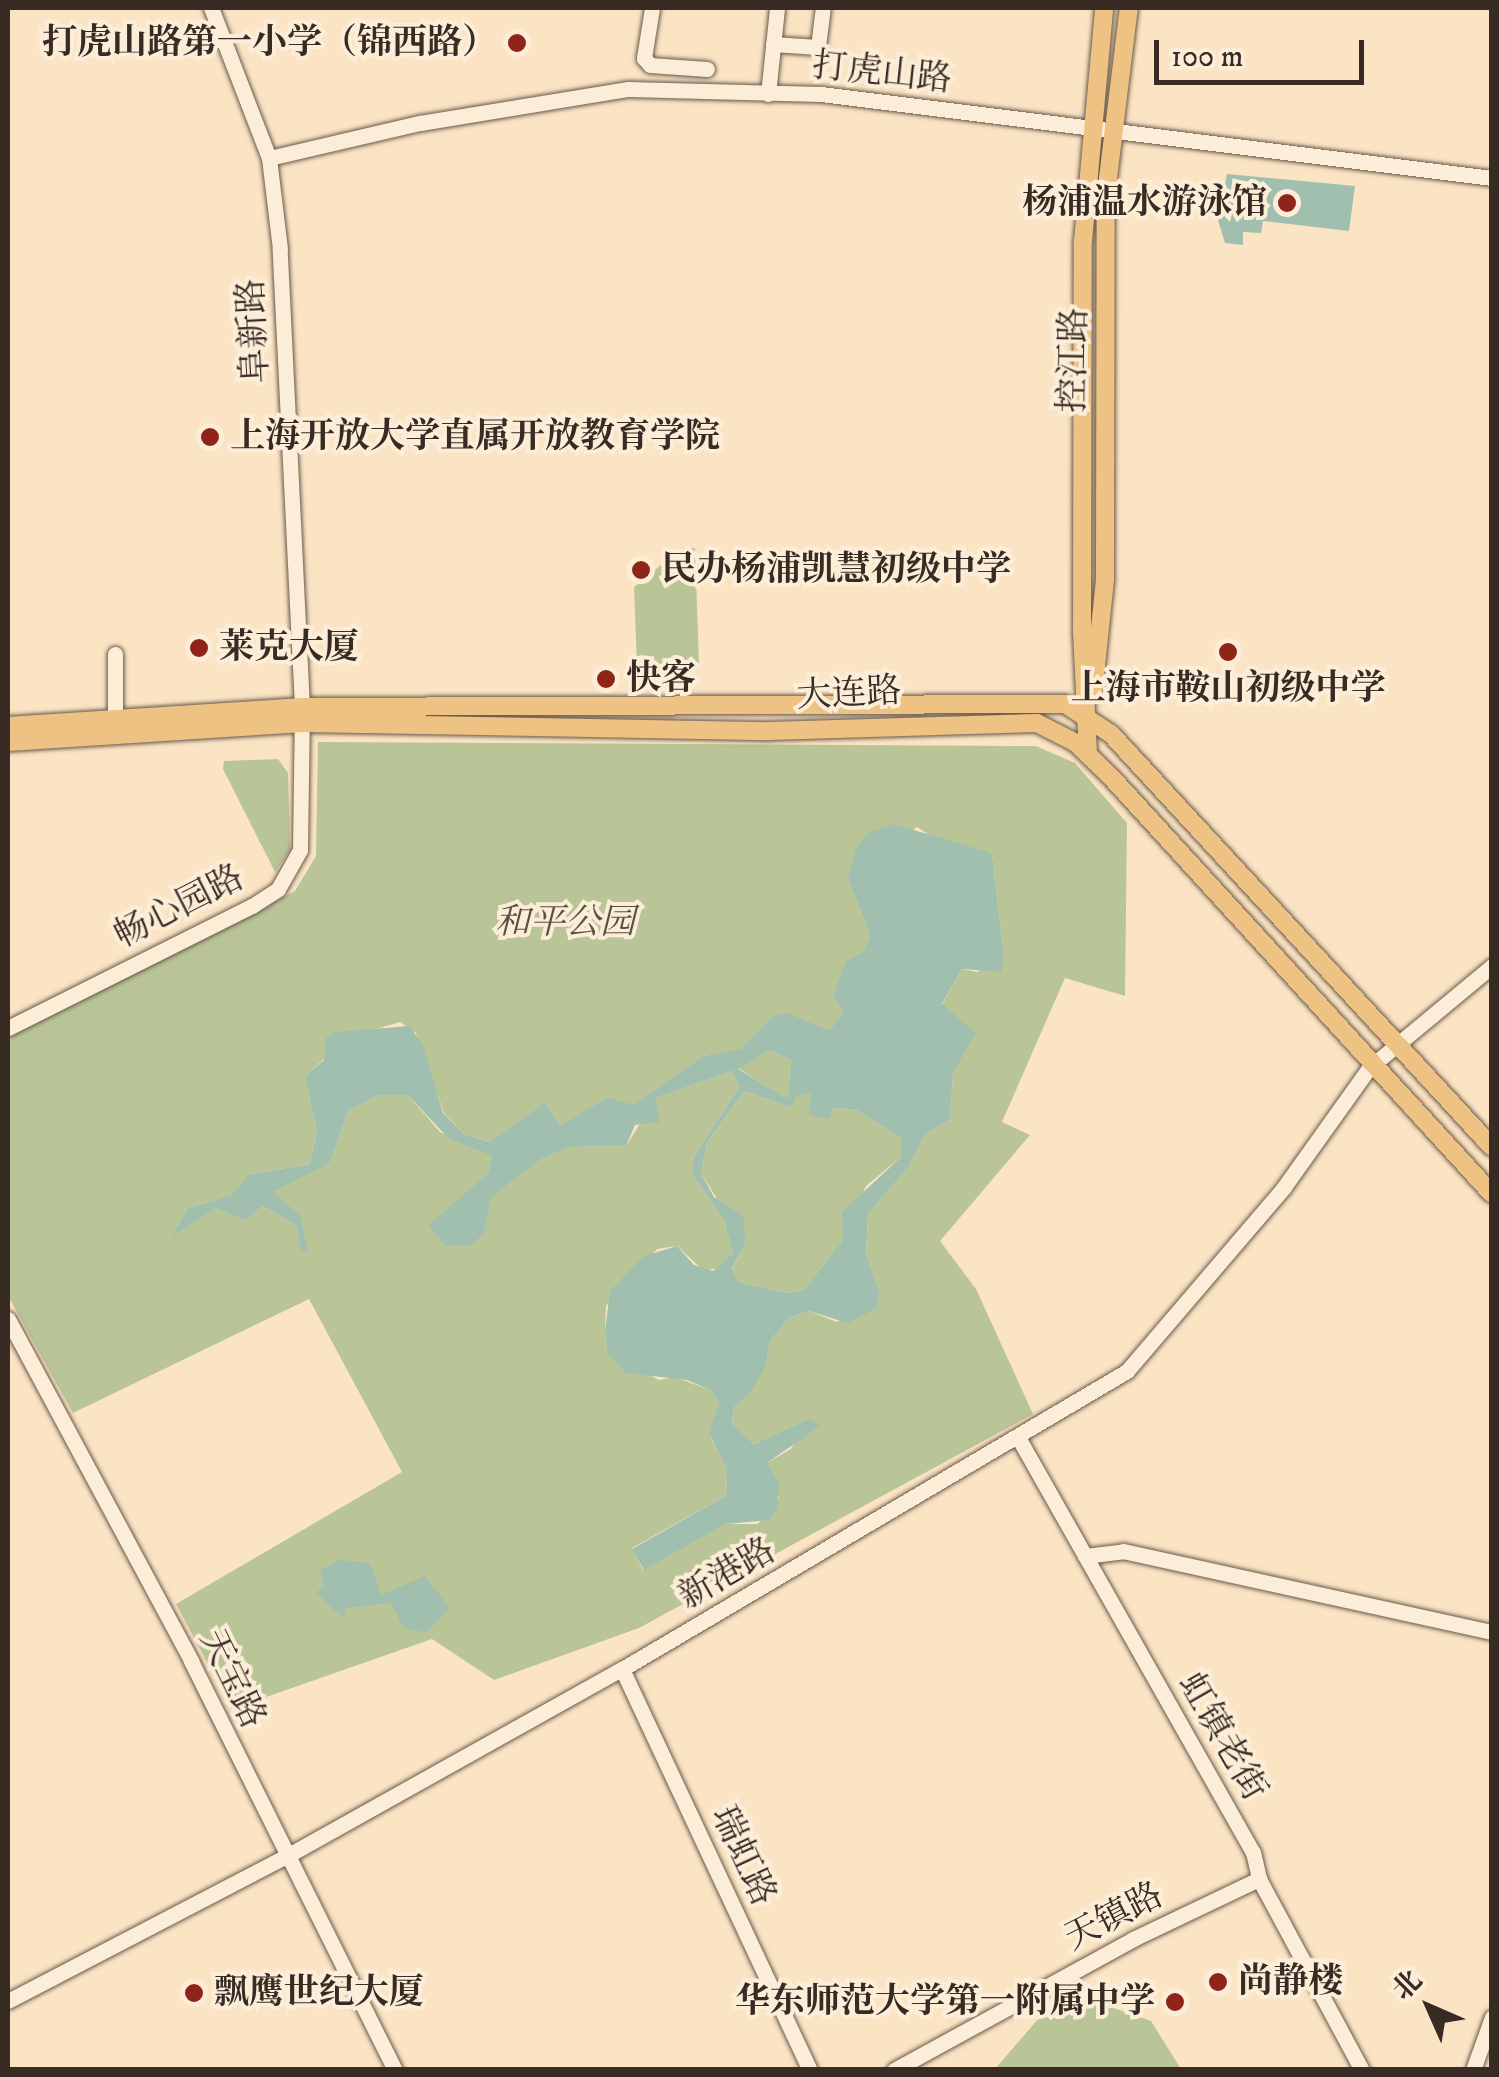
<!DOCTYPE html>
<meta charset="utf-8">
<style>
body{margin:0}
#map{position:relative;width:1499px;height:2077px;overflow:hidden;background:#fbe4c3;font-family:"IM FELL DW Pica","Noto Serif SC",serif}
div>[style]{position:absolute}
.green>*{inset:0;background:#bac597}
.water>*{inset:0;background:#a0bfae}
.roads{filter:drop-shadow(0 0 2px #68594c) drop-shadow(0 0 2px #68594c)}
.minor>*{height:15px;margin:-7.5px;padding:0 7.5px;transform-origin:7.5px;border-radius:7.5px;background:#fcedd8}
.major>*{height:18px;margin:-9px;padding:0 9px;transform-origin:9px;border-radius:9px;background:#eec282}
.dots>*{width:28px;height:28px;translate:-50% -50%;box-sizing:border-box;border:5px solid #fcedd8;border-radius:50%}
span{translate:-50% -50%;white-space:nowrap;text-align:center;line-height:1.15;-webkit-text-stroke:8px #fcedd8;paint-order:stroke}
.poi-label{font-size:35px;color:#372b24;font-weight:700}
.right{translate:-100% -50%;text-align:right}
.left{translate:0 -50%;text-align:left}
.street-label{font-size:35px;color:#372b24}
.park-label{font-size:35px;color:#585241;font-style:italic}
.frame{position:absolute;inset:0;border:10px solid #372b24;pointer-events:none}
.north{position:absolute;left:1379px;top:1957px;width:100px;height:100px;-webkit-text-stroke:8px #fcedd8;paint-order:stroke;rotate:315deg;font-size:28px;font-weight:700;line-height:40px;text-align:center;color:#372b24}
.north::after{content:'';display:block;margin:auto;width:35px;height:45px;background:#372b24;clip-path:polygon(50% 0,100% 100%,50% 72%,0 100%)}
.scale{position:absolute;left:1154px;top:40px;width:210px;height:45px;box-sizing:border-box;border:5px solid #372b24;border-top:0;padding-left:12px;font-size:30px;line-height:35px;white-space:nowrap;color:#372b24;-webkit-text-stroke:8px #fcedd8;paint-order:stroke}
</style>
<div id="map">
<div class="green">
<div style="clip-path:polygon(695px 548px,699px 664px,637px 666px,634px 587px,681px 549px)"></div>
<div style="clip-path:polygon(evenodd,318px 742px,1036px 746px,1075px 763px,1127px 823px,1125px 996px,1065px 978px,1002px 1122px,1030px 1135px,940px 1241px,976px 1289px,1033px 1414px,639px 1628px,494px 1680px,432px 1639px,232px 1709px,176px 1604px,402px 1472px,309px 1299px,73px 1413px,8px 1296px,8px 1038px,295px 891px,316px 856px,318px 742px,917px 827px,934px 838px,992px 853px,1004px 957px,977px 972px,962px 969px,942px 1005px,975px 1034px,953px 1074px,950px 1120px,925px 1135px,908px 1168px,868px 1214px,866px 1253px,879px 1291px,837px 1322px,809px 1311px,789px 1318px,770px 1341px,766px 1366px,734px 1407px,732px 1423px,754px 1444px,808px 1419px,791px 1449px,767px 1463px,779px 1497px,758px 1524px,726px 1524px,643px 1570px,632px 1548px,727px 1495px,726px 1466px,711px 1438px,719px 1402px,710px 1390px,675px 1377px,659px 1380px,607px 1353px,605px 1331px,606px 1306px,657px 1249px,677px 1246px,704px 1271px,722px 1267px,733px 1253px,724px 1220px,692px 1174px,694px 1157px,739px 1087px,732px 1071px,656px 1098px,626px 1146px,568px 1147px,542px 1159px,490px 1197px,484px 1234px,430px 1225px,488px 1173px,492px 1156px,440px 1132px,408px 1095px,379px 1095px,348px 1111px,330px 1163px,279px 1184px,273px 1193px,300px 1215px,300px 1249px,296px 1226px,263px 1206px,246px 1220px,215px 1209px,172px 1235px,188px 1208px,233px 1195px,249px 1174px,309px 1164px,317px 1133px,305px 1076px,324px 1059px,336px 1032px,359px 1034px,400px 1022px,416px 1033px,444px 1113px,464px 1134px,491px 1142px,545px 1102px,560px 1127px,608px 1097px,633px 1106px,703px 1056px,741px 1050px,772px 1016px,830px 1032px,841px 1022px,870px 935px,848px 879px,917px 827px)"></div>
<div style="clip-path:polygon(278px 759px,288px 773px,290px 850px,275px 872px,223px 769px,224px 761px)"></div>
<div style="clip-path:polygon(770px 1050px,791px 1060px,788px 1100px,738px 1068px)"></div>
<div style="clip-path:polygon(744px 1091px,791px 1108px,796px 1096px,811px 1093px,830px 1119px,832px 1108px,856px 1110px,901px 1138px,901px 1157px,866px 1186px,843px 1239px,805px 1289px,788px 1293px,739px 1282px,732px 1270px,745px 1244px,701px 1173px,707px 1143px)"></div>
<div style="clip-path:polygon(1090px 2000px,1151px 2021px,1181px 2069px,995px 2069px,1045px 2011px)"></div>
</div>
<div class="water">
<div style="clip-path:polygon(1227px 174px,1355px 186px,1349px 231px,1263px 221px,1261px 233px,1243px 232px,1243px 245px,1225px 243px,1218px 220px)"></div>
<div style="clip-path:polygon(evenodd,893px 824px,992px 853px,1004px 957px,1001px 972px,962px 969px,942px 1004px,976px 1033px,953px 1074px,950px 1120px,925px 1135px,908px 1168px,868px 1214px,866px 1253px,879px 1291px,877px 1308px,847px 1323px,809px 1311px,789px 1318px,770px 1341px,766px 1366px,751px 1391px,734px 1407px,732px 1423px,754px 1444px,808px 1419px,820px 1426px,767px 1463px,779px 1483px,777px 1510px,769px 1520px,726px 1524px,644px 1570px,632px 1549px,727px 1495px,726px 1467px,709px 1433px,719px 1402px,710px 1390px,687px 1380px,626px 1373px,607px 1353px,605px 1331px,610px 1291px,644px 1256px,677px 1246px,694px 1265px,713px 1271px,733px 1253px,724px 1220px,692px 1174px,694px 1157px,739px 1087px,732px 1071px,656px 1098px,659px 1122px,635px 1125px,626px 1146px,569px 1147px,542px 1159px,491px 1197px,484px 1234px,470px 1245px,445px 1246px,429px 1225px,488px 1173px,492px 1156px,448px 1138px,408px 1095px,379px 1095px,348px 1111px,330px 1163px,273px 1192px,300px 1215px,308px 1252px,300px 1250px,296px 1226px,263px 1206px,246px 1220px,215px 1209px,171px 1237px,188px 1208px,232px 1195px,249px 1174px,309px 1164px,317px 1133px,305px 1076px,324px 1060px,326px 1038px,336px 1032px,409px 1026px,423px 1044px,443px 1113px,464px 1134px,490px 1142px,545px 1102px,560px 1126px,608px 1097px,633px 1105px,703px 1056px,741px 1049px,772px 1016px,787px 1013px,830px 1031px,844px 1011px,833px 996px,846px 961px,864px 952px,870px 935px,848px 879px,856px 849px,867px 833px,893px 824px,770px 1050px,791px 1060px,788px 1099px,738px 1069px,770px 1050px,893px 824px,744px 1091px,791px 1108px,797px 1096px,811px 1093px,809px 1115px,830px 1119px,833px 1108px,856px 1110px,901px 1138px,901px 1157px,842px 1212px,843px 1239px,805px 1289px,788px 1293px,739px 1282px,732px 1269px,745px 1244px,744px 1216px,714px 1197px,701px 1173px,707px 1143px,744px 1091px)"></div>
<div style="clip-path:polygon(340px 1560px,370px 1563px,381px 1595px,425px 1576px,450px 1608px,426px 1632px,404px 1629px,391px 1603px,346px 1608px,343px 1618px,316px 1593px,324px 1585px,320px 1570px)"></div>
</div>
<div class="roads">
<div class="minor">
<div style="left:652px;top:8px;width:51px;rotate:99.1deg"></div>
<div style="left:644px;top:58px;width:9px;rotate:49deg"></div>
<div style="left:650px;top:65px;width:57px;rotate:4deg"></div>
<div style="left:773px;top:44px;width:45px;rotate:3.8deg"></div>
<div style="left:818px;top:47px;width:39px;rotate:-83deg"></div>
<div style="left:768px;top:94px;width:86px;rotate:-84deg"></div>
<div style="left:269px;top:158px;width:155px;rotate:-13.1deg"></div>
<div style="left:420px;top:123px;width:211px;rotate:-9.3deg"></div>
<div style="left:628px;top:89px;width:193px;rotate:1.5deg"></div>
<div style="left:821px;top:94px;width:676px;rotate:7.14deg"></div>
<div style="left:115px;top:654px;width:67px;rotate:90deg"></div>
<div style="left:8px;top:1028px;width:273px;rotate:-26.6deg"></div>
<div style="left:252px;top:906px;width:31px;rotate:-33deg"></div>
<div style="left:278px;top:889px;width:45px;rotate:-60.6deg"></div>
<div style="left:300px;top:850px;width:143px;rotate:-89.2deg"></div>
<div style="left:302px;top:707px;width:459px;rotate:-92.8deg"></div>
<div style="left:280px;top:249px;width:92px;rotate:-96.9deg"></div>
<div style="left:269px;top:158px;width:161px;rotate:-111.1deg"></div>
<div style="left:8px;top:1319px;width:388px;rotate:61.8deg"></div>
<div style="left:191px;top:1661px;width:457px;rotate:63.5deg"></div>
<div style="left:1019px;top:1439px;width:475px;rotate:60.5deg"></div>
<div style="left:1253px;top:1852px;width:28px;rotate:77deg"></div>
<div style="left:1259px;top:1879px;width:217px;rotate:61.7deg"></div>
<div style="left:1085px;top:1556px;width:38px;rotate:-7deg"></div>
<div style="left:1123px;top:1551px;width:378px;rotate:12.4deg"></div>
<div style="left:622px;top:1669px;width:443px;rotate:64.9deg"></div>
<div style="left:8px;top:2001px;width:312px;rotate:-27.5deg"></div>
<div style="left:285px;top:1857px;width:386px;rotate:-29.2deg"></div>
<div style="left:622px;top:1669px;width:586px;rotate:-30.54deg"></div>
<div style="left:1127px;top:1371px;width:242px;rotate:-49.5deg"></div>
<div style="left:1284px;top:1187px;width:146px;rotate:-54.5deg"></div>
<div style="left:1369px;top:1068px;width:160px;rotate:-39.7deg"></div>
<div style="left:894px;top:2070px;width:273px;rotate:-28.7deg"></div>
<div style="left:1133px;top:1939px;width:140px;rotate:-25.5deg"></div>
<div style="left:1473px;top:2070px;width:56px;rotate:-70.3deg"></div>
</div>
<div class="major">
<div style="left:1093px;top:694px;width:116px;rotate:-84deg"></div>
<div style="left:1105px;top:579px;width:385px;rotate:-89.9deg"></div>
<div style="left:1106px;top:194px;width:187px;rotate:-83deg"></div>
<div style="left:8px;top:726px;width:295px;rotate:-3.7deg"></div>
<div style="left:302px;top:707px;width:763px;rotate:-0.23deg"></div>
<div style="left:1065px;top:704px;width:55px;rotate:33.1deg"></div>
<div style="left:1111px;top:734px;width:562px;rotate:47.31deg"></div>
<div style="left:8px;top:742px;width:296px;rotate:-3.7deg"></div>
<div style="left:303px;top:723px;width:466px;rotate:1deg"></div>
<div style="left:769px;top:731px;width:268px;rotate:-1.7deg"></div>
<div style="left:1037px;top:723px;width:44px;rotate:27.1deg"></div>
<div style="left:1076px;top:743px;width:50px;rotate:44.2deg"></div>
<div style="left:1112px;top:778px;width:563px;rotate:47.59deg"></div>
<div style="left:1088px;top:754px;width:123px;rotate:-92.8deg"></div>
<div style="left:1082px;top:631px;width:390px;rotate:-89.9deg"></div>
<div style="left:1083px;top:241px;width:234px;rotate:-84.8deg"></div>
</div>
</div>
<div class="dots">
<div style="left:517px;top:43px;background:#8f2418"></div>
<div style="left:1287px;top:203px;background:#8f2418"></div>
<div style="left:210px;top:437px;background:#8f2418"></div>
<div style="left:641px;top:570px;background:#8f2418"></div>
<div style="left:199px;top:648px;background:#8f2418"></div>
<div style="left:1228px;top:652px;background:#8f2418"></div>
<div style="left:606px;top:679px;background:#8f2418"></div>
<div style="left:1218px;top:1982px;background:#8f2418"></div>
<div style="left:194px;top:1993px;background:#8f2418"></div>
<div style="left:1175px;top:2002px;background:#8f2418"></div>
</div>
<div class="poi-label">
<span class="right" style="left:497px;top:43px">打虎山路第一小学（锦西路）</span>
<span class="right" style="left:1267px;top:203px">杨浦温水游泳馆</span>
<span class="left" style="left:230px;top:437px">上海开放大学直属开放教育学院</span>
<span class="left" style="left:661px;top:570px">民办杨浦凯慧初级中学</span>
<span class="left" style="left:219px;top:648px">莱克大厦</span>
<span class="left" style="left:626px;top:679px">快客</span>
<span style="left:1228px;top:689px">上海市鞍山初级中学</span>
<span class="left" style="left:1238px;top:1982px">尚静楼</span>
<span class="left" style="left:214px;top:1993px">飘鹰世纪大厦</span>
<span class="right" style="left:1155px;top:2002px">华东师范大学第一附属中学</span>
</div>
<div class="street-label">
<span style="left:882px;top:73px;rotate:6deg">打虎山路</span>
<span style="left:254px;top:331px;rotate:-93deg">阜新路</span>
<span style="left:1074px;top:360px;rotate:-89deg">控江路</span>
<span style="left:849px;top:694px;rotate:-3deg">大连路</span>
<span style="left:179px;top:907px;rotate:-27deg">畅心园路</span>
<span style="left:727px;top:1574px;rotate:-30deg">新港路</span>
<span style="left:232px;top:1679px;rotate:64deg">天宝路</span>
<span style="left:1222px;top:1737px;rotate:60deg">虹镇老街</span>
<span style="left:743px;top:1856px;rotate:65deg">瑞虹路</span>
<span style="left:1114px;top:1917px;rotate:-27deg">天镇路</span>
</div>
<div class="park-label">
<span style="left:565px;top:923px">和平公园</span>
</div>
<div class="frame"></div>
<div class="north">北</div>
<div class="scale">100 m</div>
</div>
